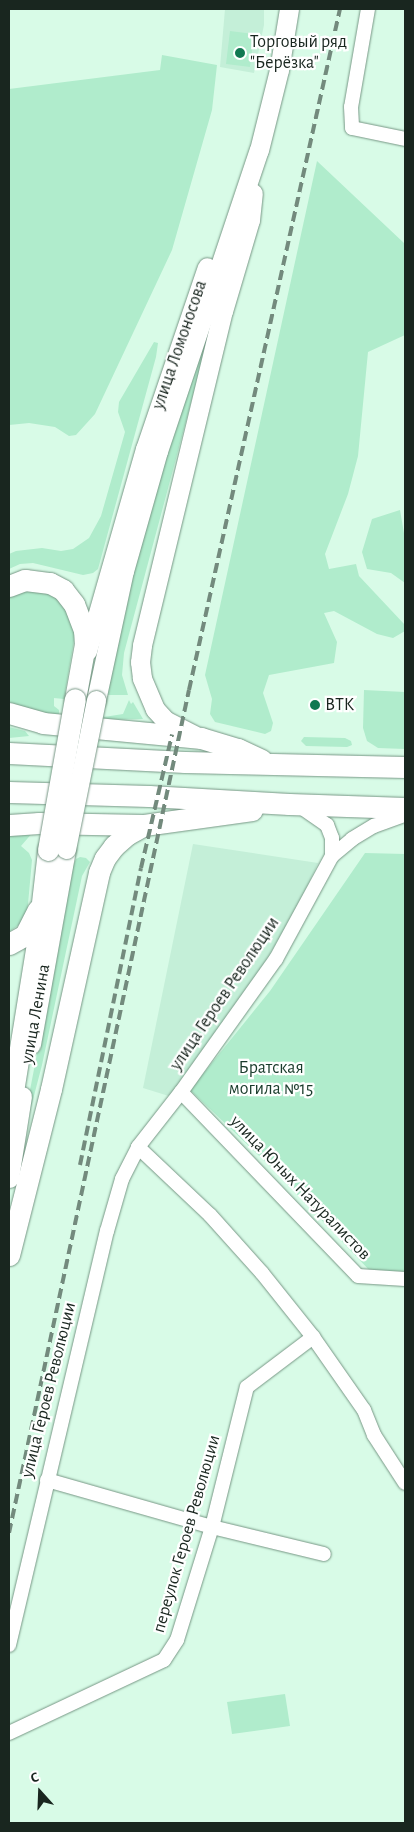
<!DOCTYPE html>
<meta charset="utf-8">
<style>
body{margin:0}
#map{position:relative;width:414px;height:1832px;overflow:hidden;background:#d8fbe7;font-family:"Alegreya Sans",sans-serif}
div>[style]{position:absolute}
.built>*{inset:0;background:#c4efd8}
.green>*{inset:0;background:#b0eccc}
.roads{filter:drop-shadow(0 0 1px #779785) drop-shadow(0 0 1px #779785)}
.minor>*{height:14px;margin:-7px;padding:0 7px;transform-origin:7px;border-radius:7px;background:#fff}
.secondary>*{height:19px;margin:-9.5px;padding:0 9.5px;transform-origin:9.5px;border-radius:9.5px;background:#fff}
.primary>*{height:21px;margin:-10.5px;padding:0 10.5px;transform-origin:10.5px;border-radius:10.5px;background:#fff}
.rail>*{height:4px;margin-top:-2px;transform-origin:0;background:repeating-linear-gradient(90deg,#738a7d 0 10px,transparent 0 15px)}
.bridges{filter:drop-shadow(0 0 1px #779785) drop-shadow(0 0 1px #779785)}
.secondary-bridge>*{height:19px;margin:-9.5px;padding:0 9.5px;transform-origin:9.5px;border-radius:9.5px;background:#fff}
.primary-bridge>*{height:21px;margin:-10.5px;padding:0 10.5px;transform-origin:10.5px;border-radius:10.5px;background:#fff}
.dots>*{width:14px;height:14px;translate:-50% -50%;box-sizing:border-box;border:2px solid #fff;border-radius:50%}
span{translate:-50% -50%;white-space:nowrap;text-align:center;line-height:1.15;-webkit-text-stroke:4.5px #fff;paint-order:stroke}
.poi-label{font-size:18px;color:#19261f}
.left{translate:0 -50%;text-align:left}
.street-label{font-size:18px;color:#19261f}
.park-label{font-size:18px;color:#193b2b}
.frame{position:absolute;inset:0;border:10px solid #19261f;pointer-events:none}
.north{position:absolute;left:15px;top:1767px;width:50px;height:50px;-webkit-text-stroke:4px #fff;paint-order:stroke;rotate:340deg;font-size:14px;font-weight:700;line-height:20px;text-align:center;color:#19261f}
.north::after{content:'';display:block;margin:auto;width:18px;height:22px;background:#19261f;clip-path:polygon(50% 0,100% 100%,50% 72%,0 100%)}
</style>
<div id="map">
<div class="built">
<div style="clip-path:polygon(225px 9px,264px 9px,264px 25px,254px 73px,220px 67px)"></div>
<div style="clip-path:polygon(193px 844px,318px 863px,303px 896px,251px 987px,172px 1097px,143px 1088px)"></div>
</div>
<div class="green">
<div style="clip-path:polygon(230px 31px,254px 34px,250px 67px,226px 64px)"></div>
<div style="clip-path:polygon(162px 55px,217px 65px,212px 110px,172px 250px,95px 414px,76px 435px,69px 436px,55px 427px,29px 423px,9px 425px,9px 89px,160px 70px)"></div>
<div style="clip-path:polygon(317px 161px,405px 244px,405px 335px,368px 352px,358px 456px,348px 494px,325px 554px,329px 569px,356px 564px,359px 576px,405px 625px,405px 631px,393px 638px,377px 634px,334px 611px,324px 613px,337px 642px,334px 663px,269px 675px,263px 693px,273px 723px,271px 731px,265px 734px,215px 722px,210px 714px,212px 699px,205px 675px)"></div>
<div style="clip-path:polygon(224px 279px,124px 653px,122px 675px,128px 695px,106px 695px,120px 620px,143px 537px,190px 374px)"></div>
<div style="clip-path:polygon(154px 342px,158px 343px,156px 357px,98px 569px,93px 573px,83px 575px,33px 563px,20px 564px,9px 569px,9px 554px,16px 551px,42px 548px,61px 551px,73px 549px,89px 538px,101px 516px,125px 432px,118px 412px,119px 402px)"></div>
<div style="clip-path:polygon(400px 510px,405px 539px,405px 583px,391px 573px,367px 569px,362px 552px,372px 519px)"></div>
<div style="clip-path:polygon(41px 588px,62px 599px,75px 635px,64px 699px,54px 698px,54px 706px,59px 710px,59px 719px,9px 702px,9px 594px,17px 589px)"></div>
<div style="clip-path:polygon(364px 690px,405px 692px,405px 749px,378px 748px,367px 741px,363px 728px)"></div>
<div style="clip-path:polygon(129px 700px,131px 704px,133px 702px,143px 719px,104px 720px,104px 717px,123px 714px)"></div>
<div style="clip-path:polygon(9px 727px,25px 731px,29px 736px,9px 738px)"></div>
<div style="clip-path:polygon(304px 737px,345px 738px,351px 741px,352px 745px,347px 747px,306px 746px,301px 741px)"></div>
<div style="clip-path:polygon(34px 831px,21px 846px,29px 853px,32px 860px,27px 915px,24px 921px,9px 932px,9px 832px)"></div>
<div style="clip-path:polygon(365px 853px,405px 854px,405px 1274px,371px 1272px,272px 1168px,190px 1090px,270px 991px)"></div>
<div style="clip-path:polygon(80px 857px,86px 858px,90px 862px,82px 876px,42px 1065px,24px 1134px,26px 1111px,73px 866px,76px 859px)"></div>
<div style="clip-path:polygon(285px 1694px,290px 1726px,232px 1734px,227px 1702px)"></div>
</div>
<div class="roads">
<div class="minor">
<div style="left:368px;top:9px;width:99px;rotate:99.8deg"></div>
<div style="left:351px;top:107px;width:21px;rotate:87deg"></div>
<div style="left:352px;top:128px;width:54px;rotate:11.7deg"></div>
<div style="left:301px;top:807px;width:32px;rotate:35deg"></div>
<div style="left:327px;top:825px;width:14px;rotate:69deg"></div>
<div style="left:332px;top:838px;width:18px;rotate:90deg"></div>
<div style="left:332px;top:856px;width:26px;rotate:-40deg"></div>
<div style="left:352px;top:839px;width:26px;rotate:-31deg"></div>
<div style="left:374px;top:826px;width:33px;rotate:-20deg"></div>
<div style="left:181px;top:1092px;width:255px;rotate:46.1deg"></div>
<div style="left:358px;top:1276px;width:47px;rotate:3.7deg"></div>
<div style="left:138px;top:1147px;width:99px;rotate:43.4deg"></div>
<div style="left:210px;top:1215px;width:78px;rotate:48.1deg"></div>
<div style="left:262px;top:1273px;width:82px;rotate:51.4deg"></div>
<div style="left:313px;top:1337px;width:89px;rotate:55.1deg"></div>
<div style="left:364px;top:1410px;width:27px;rotate:68deg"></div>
<div style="left:374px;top:1435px;width:57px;rotate:57.1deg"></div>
<div style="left:47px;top:1480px;width:172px;rotate:15.9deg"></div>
<div style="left:212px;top:1527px;width:115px;rotate:13.6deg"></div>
<div style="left:9px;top:1645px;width:425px;rotate:-76.7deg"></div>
<div style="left:107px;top:1231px;width:54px;rotate:-73.9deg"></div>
<div style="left:122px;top:1179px;width:36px;rotate:-63deg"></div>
<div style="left:138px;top:1147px;width:70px;rotate:-52deg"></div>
<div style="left:181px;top:1092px;width:163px;rotate:-54.5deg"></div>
<div style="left:276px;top:959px;width:117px;rotate:-61.5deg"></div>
<div style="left:9px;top:1733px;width:171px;rotate:-25.2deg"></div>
<div style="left:164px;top:1660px;width:24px;rotate:-57deg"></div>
<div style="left:177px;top:1640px;width:118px;rotate:-72.8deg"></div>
<div style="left:212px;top:1527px;width:144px;rotate:-76deg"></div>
<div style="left:247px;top:1387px;width:83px;rotate:-37.1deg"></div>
</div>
<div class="secondary">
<div style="left:87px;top:651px;width:210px;rotate:-74deg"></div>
<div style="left:145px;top:449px;width:192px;rotate:-71.2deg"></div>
<div style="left:96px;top:700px;width:132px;rotate:-77.8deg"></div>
<div style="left:124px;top:571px;width:125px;rotate:-74.2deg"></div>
<div style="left:158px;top:451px;width:317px;rotate:-71.5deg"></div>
<div style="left:259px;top:150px;width:82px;rotate:-76deg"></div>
<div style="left:279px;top:70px;width:62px;rotate:-80.7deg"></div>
<div style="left:194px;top:735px;width:31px;rotate:-153deg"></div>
<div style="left:166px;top:721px;width:16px;rotate:-133deg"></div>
<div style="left:155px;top:709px;width:34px;rotate:-113deg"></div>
<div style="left:142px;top:678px;width:16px;rotate:-97deg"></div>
<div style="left:140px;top:662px;width:17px;rotate:-83deg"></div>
<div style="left:142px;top:645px;width:344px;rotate:-76.4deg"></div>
<div style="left:223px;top:311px;width:95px;rotate:-73.5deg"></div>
<div style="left:250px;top:220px;width:27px;rotate:-84deg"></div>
<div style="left:31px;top:1044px;width:198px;rotate:-79.8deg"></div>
<div style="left:9px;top:1178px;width:83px;rotate:-81deg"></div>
</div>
<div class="primary">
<div style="left:9px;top:586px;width:17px;rotate:-21deg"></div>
<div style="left:25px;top:580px;width:25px;rotate:7deg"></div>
<div style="left:50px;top:583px;width:15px;rotate:28deg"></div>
<div style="left:63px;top:590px;width:18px;rotate:52deg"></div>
<div style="left:74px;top:604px;width:28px;rotate:69deg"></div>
<div style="left:84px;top:630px;width:14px;rotate:86deg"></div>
<div style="left:85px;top:644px;width:56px;rotate:100.3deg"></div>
<div style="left:9px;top:713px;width:35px;rotate:16deg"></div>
<div style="left:43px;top:723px;width:159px;rotate:5.4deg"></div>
<div style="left:201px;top:738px;width:39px;rotate:17deg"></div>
<div style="left:238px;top:749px;width:26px;rotate:25deg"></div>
<div style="left:9px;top:753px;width:176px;rotate:2.9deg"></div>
<div style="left:185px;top:762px;width:220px;rotate:1.3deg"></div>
<div style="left:9px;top:792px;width:140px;rotate:1.6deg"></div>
<div style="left:149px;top:796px;width:140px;rotate:3.3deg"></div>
<div style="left:289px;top:804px;width:116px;rotate:2deg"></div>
<div style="left:9px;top:825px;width:30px;rotate:-4deg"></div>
<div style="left:39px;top:823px;width:105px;rotate:1.1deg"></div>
<div style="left:144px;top:825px;width:109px;rotate:-7.9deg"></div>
<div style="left:9px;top:944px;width:18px;rotate:-29deg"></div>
<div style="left:25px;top:935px;width:28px;rotate:-63deg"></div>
<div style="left:9px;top:1116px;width:181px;rotate:-80.8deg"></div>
<div style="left:38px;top:937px;width:88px;rotate:-83.4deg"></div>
<div style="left:9px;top:1255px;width:171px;rotate:-75.8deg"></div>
<div style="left:51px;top:1089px;width:222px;rotate:-77.5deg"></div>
<div style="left:99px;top:872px;width:15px;rotate:-67deg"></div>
<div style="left:105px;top:858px;width:15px;rotate:-53deg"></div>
<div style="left:114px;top:846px;width:18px;rotate:-41deg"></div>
<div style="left:128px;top:834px;width:18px;rotate:-29deg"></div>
</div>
</div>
<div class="rail">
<div style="left:80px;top:1165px;width:303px;rotate:-78.4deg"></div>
<div style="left:141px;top:868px;width:137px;rotate:-76.9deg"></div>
<div style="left:9px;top:1533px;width:862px;rotate:-77.95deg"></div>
<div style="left:189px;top:690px;width:698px;rotate:-77.5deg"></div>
</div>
<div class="bridges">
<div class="secondary-bridge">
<div style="left:66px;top:849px;width:152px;rotate:-78.6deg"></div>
</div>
<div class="primary-bridge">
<div style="left:48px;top:850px;width:153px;rotate:-79.9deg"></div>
</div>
</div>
<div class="dots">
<div style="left:240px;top:53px;background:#117851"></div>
<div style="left:315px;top:705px;background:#117851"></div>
</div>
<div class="poi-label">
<span class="left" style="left:250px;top:53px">Торговый ряд<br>"Берёзка"</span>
<span class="left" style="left:325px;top:705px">ВТК</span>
</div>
<div class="street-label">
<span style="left:180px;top:345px;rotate:-71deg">улица Ломоносова</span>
<span style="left:225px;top:994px;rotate:-56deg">улица Героев Революции</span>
<span style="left:36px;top:1014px;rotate:-80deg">улица Ленина</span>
<span style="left:300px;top:1188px;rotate:46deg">улица Юных Натуралистов</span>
<span style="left:49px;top:1390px;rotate:-76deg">улица Героев Революции</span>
<span style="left:187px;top:1534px;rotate:-74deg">переулок Героев Революции</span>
</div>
<div class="park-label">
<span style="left:271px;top:1079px">Братская<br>могила №15</span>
</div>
<div class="frame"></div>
<div class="north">С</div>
</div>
